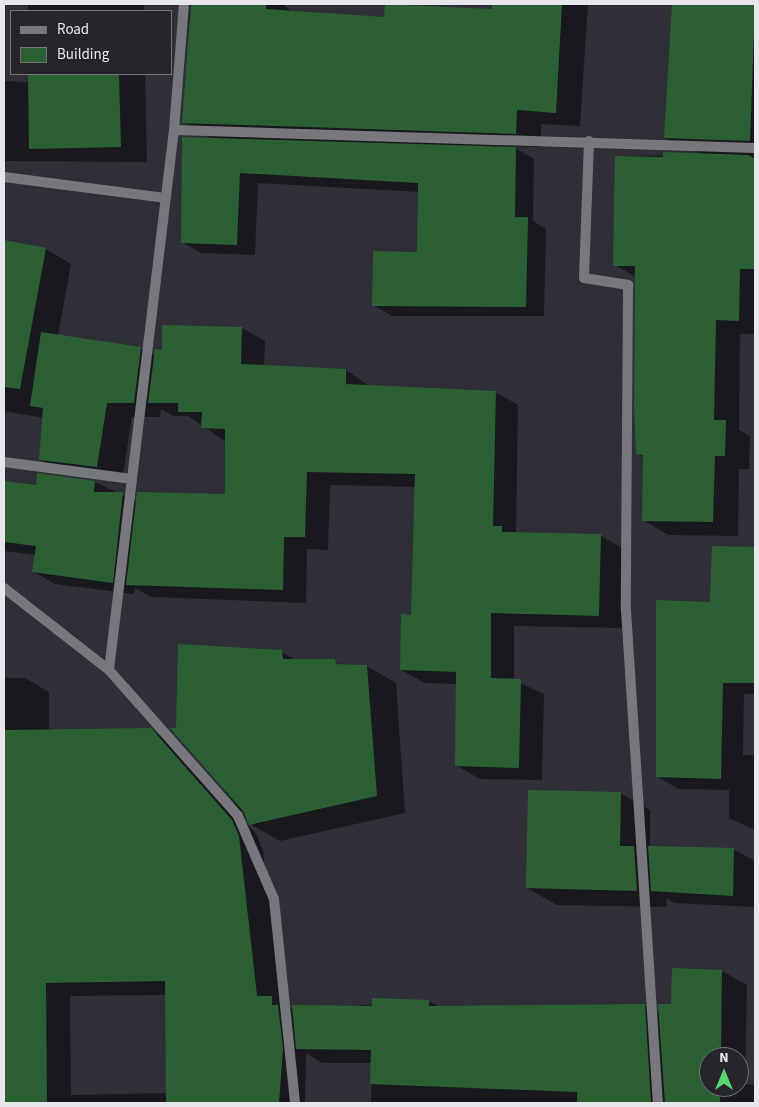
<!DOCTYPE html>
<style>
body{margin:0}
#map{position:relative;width:759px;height:1107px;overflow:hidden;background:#302f37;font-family:"Source Sans 3",sans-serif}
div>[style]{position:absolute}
.shadow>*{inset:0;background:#0007}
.building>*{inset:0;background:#2d5f35}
.street>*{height:10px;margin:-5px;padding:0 5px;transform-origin:5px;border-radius:5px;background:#78777b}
span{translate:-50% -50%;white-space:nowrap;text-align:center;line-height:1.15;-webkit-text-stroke:4.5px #26252c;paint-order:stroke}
.frame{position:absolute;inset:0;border:5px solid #e7e6eb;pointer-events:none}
.legend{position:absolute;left:10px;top:10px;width:162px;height:65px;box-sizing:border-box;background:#26252c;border:1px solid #737278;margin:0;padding:6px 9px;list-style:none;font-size:15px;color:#e7e6eb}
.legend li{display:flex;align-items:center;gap:10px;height:25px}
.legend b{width:25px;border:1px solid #737278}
.north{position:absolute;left:699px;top:1047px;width:50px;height:50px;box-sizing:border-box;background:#26252c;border:1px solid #737278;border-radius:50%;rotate:0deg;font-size:14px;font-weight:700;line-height:20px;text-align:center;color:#e7e6eb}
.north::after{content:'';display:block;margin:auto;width:18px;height:22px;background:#58d570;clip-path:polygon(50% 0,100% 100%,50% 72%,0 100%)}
</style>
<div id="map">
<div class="shadow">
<div style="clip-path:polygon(28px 4px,144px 4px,144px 11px,28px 11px)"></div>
<div style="clip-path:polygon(190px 4px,283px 4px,291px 11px,385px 18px,386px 4px,493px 10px,493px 4px,588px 4px,580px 126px,541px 124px,541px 147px,512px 146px,534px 159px,533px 221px,546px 229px,544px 316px,392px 316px,373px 305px,418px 254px,419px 192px,258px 183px,255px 255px,201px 253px,183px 243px,212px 139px,184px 123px)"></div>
<div style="clip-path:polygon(673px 4px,755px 4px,755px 334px,740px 334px,739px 430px,750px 436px,749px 469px,739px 469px,738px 536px,668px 535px,643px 520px,644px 457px,638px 454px,636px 277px,615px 265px,616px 157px,702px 154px,665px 138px)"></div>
<div style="clip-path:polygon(29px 74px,145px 74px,147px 162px,4px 161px,4px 81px,29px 82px)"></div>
<div style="clip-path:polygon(4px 241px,46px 249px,71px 264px,58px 336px,141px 348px,155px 356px,242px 328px,265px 341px,264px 366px,346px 370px,369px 386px,495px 392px,518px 405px,516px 533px,601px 536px,624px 549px,622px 628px,514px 626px,514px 680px,544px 694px,542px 780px,480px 779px,457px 766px,457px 684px,425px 683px,401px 670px,412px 616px,416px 487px,330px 485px,328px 550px,307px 549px,306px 603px,151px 597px,135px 588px,134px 594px,55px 584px,34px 572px,36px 555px,4px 551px,4px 483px,37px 487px,38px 475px,95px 482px,137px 502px,226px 495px,226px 442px,188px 416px,173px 416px,161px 409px,160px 417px,132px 417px,122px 481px,65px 474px,40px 459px,44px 418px,4px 411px)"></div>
<div style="clip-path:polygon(713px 548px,755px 548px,755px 694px,744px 694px,743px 755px,755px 755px,755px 830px,729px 818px,729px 790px,678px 789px,657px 776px,712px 603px)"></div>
<div style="clip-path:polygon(281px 652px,296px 660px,367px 666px,396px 683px,405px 813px,280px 841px,250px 824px,178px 729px)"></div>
<div style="clip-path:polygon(evenodd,4px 678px,25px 678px,49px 692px,49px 730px,151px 730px,176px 744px,257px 835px,263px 851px,281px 1003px,294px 1010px,429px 1001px,440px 1007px,644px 1005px,660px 1014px,672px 1005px,673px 970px,722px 971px,747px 985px,745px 1084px,755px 1085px,755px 1103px,371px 1103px,372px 1063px,322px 1063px,306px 1053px,305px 1103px,4px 1103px,4px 678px,166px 995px,167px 1093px,71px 1095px,70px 996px,166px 995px,4px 678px,709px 1057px,739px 1057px,739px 1087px,709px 1087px,709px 1057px)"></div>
<div style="clip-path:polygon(620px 793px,650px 810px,650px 847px,733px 849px,755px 861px,754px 907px,674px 903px,666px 898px,667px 907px,557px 905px,527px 888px)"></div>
</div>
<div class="building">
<div style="clip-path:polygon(191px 4px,266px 4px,266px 9px,384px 17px,385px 4px,492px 9px,492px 4px,562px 4px,556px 113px,517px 110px,516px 134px,182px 123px)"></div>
<div style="clip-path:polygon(672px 4px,755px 4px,750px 141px,664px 138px)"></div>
<div style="clip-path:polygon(28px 74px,119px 74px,121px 147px,29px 149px)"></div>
<div style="clip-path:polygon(182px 137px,516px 147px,515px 217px,528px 217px,526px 307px,372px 306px,373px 251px,417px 252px,418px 183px,240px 173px,237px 245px,181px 243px)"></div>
<div style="clip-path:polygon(663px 152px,749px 155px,755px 159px,755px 269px,740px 269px,739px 321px,716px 320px,714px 420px,726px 420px,725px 456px,715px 456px,713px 522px,642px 521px,643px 455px,636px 454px,634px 407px,635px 266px,613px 266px,615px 156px,663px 157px)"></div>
<div style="clip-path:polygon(4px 240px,46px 248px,20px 389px,4px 387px)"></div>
<div style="clip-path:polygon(162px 325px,242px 327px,241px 364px,346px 369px,346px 384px,496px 391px,493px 526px,502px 526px,502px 532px,601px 534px,599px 616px,491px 613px,491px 678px,521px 679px,519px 768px,455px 766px,456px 672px,400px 670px,401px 614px,411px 615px,415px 474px,307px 472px,305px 537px,284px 537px,283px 590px,126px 585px,137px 492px,225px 494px,225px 429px,201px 428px,202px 412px,178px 412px,178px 403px,148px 403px,155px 349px,162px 350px)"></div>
<div style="clip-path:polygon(41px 332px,141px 347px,134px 403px,107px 403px,97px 467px,39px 460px,43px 408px,30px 406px)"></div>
<div style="clip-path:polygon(37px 473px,95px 481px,94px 492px,123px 492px,113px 583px,32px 572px,36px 546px,4px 542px,4px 481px,36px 485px)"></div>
<div style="clip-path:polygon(712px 546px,755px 547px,755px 683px,723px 683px,721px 779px,656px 777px,656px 600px,710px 602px)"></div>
<div style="clip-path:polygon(178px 644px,282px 650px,283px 659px,335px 659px,336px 664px,367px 665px,377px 796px,249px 825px,243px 811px,170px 728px,176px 728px)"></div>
<div style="clip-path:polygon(151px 728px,232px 820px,239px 836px,257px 996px,272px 996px,272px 1005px,278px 1005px,283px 1049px,279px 1103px,166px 1103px,165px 981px,46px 983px,47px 1103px,4px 1103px,4px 730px)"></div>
<div style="clip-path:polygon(528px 790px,621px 792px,620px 846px,634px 846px,637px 891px,526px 888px)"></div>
<div style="clip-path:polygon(648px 846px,734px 848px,733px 896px,651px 891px)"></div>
<div style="clip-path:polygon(672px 968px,722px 970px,721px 1057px,709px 1057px,709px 1087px,720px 1087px,720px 1103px,665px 1103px,658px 1004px,671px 1004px)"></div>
<div style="clip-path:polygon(372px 998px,429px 1000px,429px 1006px,645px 1004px,651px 1103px,577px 1103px,577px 1092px,370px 1084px,371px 1050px,296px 1049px,292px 1005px,372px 1006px)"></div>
</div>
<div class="street">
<div style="left:174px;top:130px;width:126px;rotate:-85.5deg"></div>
<div style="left:589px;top:141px;width:137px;rotate:92.1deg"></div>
<div style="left:584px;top:278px;width:45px;rotate:9deg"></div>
<div style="left:628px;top:285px;width:325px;rotate:90.4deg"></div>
<div style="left:626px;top:610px;width:494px;rotate:86.3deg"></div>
<div style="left:4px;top:177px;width:162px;rotate:7.4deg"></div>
<div style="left:4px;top:462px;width:129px;rotate:7.6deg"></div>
<div style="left:4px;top:588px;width:133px;rotate:38deg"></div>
<div style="left:109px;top:670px;width:195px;rotate:48.5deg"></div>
<div style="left:238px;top:816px;width:90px;rotate:66.6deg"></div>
<div style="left:274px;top:899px;width:205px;rotate:84.1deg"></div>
<div style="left:109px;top:670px;width:544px;rotate:-83.14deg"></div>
<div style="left:174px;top:130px;width:581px;rotate:1.77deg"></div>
</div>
<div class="frame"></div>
<ul class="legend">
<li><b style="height:6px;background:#78777b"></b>Road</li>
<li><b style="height:14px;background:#2d5f35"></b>Building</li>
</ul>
<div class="north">N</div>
</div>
